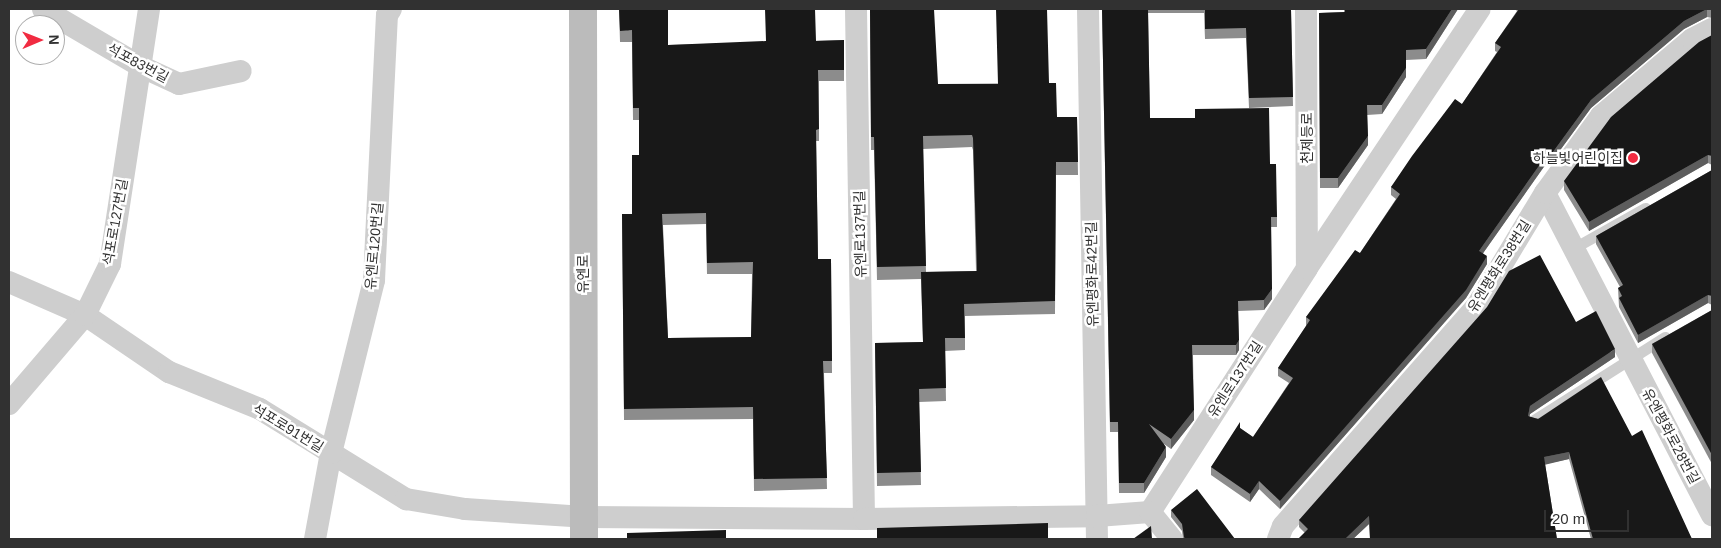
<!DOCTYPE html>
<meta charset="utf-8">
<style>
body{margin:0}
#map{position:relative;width:1721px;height:548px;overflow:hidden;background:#fff;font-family:Arial,"Noto Sans KR",sans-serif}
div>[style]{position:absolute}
.service>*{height:11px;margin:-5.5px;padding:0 5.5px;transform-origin:5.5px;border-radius:5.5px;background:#cecece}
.minor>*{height:22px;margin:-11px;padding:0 11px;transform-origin:11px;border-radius:11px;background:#cecece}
.secondary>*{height:28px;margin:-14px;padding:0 14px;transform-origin:14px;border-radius:14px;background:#bbb}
.wall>*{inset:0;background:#8c8c8c}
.shaded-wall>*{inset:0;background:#5d5d5d}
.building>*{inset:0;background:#181818}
.dots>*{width:14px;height:14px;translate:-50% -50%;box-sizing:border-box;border:2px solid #fff;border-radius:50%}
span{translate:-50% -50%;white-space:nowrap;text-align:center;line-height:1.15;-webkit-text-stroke:5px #fff;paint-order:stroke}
.street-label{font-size:14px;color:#313131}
.poi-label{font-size:14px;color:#313131}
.right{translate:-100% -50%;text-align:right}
.frame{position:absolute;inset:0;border:10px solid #313131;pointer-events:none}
.north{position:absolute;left:15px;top:15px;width:50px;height:50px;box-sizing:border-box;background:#fff;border:1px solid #adadad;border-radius:50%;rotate:89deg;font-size:14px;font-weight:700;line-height:20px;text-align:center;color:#313131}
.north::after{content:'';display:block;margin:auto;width:18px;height:22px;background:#f12b41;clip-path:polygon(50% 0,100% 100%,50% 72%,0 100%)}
.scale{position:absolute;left:1544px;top:510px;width:85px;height:22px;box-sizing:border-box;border:2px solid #313131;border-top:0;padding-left:6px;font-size:15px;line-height:18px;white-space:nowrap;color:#313131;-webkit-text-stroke:4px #fff;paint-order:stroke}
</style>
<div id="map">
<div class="service">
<div style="left:1572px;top:249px;width:84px;rotate:-29.3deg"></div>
<div style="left:1534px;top:420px;width:155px;rotate:-32.4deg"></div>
</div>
<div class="minor">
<div style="left:43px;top:9px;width:113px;rotate:30.4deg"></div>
<div style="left:140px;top:66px;width:43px;rotate:24.8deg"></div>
<div style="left:179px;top:84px;width:63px;rotate:-11.8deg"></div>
<div style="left:856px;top:9px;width:510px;rotate:89.1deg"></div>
<div style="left:1088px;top:9px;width:530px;rotate:89.03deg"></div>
<div style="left:1306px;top:9px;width:259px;rotate:89.8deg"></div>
<div style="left:1545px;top:193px;width:363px;rotate:62.6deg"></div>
<div style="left:9px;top:282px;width:83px;rotate:23.5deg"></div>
<div style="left:85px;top:315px;width:102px;rotate:34.2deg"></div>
<div style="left:169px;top:372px;width:98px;rotate:22.1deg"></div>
<div style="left:260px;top:409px;width:172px;rotate:31.7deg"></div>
<div style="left:406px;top:499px;width:60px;rotate:9.6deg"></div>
<div style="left:465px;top:509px;width:119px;rotate:3.8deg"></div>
<div style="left:584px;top:517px;width:280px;rotate:0.4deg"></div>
<div style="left:864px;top:519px;width:233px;rotate:-0.7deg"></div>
<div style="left:1097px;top:516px;width:53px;rotate:-4.3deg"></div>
<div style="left:1150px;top:512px;width:290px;rotate:-57.2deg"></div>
<div style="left:1307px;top:268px;width:311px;rotate:-56.3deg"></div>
<div style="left:9px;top:404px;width:117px;rotate:-49.5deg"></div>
<div style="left:85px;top:315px;width:57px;rotate:-63.9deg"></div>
<div style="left:110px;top:264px;width:258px;rotate:-81.3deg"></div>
<div style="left:1150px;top:512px;width:35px;rotate:51deg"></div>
<div style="left:315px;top:539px;width:87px;rotate:-79.5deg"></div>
<div style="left:331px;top:453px;width:178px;rotate:-76deg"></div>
<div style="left:374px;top:280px;width:265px;rotate:-87.2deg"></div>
<div style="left:387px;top:15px;width:7px;rotate:-56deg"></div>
<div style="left:1278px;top:539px;width:14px;rotate:-69deg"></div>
<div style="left:1283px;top:526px;width:293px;rotate:-48.6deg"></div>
<div style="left:1477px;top:306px;width:132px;rotate:-59deg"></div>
<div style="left:1545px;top:193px;width:95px;rotate:-54deg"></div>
<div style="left:1601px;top:116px;width:119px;rotate:-40.2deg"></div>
<div style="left:1692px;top:39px;width:22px;rotate:-27deg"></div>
</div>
<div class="secondary">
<div style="left:583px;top:9px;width:530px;rotate:89.89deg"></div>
</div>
<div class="wall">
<div style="clip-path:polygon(evenodd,619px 9px,668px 45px,844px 40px,844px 81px,819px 81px,819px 141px,816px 141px,818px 259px,831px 259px,832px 373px,824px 373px,827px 489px,754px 491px,753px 419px,624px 420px,622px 214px,632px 214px,639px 155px,639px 120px,633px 120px,632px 42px,620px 42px,619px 9px,706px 224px,707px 274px,752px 274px,751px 337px,668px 338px,663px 225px,706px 224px)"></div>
<div style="clip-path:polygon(evenodd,870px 9px,938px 84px,1049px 83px,1057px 117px,1077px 117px,1078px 175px,1056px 175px,1055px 314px,965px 316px,965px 350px,945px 351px,946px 401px,919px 402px,921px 485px,877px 486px,875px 343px,923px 342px,921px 279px,877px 280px,874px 150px,871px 150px,870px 9px,972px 147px,973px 150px,976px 271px,926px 272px,923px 149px,972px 147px)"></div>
<div style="clip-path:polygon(1102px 9px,1291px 9px,1293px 106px,1249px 108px,1246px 38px,1205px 39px,1204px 13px,1148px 13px,1150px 118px,1270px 164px,1277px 217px,1277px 227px,1271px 227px,1272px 299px,1264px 310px,1238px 311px,1239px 350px,1236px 355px,1193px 355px,1194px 420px,1171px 449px,1164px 444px,1166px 457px,1144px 493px,1119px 493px,1118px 432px,1110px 432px)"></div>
<div style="clip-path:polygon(1344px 9px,1458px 9px,1426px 59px,1406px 60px,1406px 77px,1382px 114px,1367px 115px,1368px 145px,1338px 188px,1320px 188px,1319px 13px,1344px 12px)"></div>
<div style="clip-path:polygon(1515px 9px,1712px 9px,1712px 18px,1707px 17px,1684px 29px,1591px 108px,1550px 164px,1548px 161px,1483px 253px,1487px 264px,1466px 298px,1280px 509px,1259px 489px,1250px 502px,1211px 475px,1211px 467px,1240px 428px,1253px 437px,1289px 383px,1278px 376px,1278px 368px,1306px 326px,1306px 317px,1360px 253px,1396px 199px,1391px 195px,1391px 187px,1462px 104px,1497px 52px,1495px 51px,1495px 43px,1517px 11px)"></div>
<div style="clip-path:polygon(1712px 35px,1712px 165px,1708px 163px,1589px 231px,1564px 190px,1564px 181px)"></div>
<div style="clip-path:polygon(1712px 170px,1712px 305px,1708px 303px,1638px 343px,1619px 307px,1618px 288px,1620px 287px,1596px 244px,1596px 236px)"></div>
<div style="clip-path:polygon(1712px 310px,1712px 464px,1652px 353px,1652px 344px)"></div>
<div style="clip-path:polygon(1576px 322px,1615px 357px,1530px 414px,1529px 417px,1632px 436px,1692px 539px,1591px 539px,1569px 459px,1545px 464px,1557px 539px,1370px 539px,1369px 524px,1353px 539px,1298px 539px,1305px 533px,1299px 527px,1299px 520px)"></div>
<div style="clip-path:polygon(1171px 510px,1235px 539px,1183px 539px,1182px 531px,1171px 517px)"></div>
</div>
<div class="shaded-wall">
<div style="clip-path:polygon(1452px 9px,1458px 9px,1426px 59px,1426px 49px)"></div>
<div style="clip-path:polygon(1707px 9px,1707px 17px,1684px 29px,1591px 108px,1550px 164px,1550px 156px,1591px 100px,1684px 21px)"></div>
<div style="clip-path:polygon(1406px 68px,1406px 77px,1382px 114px,1382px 105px)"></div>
<div style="clip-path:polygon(1368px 136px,1368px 145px,1338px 188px,1338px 178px)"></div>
<div style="clip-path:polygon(1548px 153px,1548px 161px,1479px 259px,1479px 251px)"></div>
<div style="clip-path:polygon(1708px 155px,1708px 163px,1589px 231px,1589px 222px)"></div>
<div style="clip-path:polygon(1487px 256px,1487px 264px,1466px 298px,1280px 509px,1280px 501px)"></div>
<div style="clip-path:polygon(1272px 289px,1272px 299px,1264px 310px,1264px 300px)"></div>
<div style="clip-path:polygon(1708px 295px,1708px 303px,1638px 343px,1638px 335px)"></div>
<div style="clip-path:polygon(1239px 340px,1239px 350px,1236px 355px,1236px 345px)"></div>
<div style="clip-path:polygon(1615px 349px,1615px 357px,1530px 414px,1528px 424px,1528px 416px,1530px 406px)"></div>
<div style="clip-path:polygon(1194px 410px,1194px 420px,1171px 449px,1171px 439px)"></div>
<div style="clip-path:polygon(1166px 447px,1166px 457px,1144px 493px,1144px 483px)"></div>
<div style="clip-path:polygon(1569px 452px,1569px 459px,1544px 465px,1544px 457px)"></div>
<div style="clip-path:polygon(1259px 481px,1259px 489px,1250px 502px,1250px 494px)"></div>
<div style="clip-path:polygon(1369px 516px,1369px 524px,1353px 539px,1345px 539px)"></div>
</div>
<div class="building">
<div style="clip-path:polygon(evenodd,619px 9px,668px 9px,668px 45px,766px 41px,765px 9px,815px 9px,816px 41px,844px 40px,844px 70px,818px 70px,819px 129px,816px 130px,818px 259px,831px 259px,832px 361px,823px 361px,827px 478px,754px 479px,753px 407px,624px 409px,622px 214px,632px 214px,632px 155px,639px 155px,639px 108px,633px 108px,632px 30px,620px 31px,619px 9px,706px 213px,707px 263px,753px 262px,751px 337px,668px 338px,662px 214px,706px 213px)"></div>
<div style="clip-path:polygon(870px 9px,934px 9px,938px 84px,998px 84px,996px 9px,1047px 9px,1049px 83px,1056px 83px,1057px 117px,1077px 117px,1078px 162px,1056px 162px,1055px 301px,964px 304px,965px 338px,945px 338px,946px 388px,919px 389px,921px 472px,877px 473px,875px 343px,923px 342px,921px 272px,977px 271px,973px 138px,972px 135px,923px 136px,926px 266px,877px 267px,874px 137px,871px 137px)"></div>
<div style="clip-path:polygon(1102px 9px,1148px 9px,1150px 118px,1195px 118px,1195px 109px,1269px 108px,1270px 164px,1276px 164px,1277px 217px,1271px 217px,1272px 289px,1264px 300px,1238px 301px,1239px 340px,1236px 345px,1192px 345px,1194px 410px,1171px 439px,1149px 424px,1166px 447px,1144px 483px,1119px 483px,1118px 422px,1110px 422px)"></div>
<div style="clip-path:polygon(1205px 9px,1291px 9px,1293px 97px,1249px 98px,1246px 28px,1205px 29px)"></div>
<div style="clip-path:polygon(1345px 9px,1452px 9px,1426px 49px,1406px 50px,1406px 68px,1382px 105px,1367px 105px,1368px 136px,1338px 178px,1320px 178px,1319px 13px,1345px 12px)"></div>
<div style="clip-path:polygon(1519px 9px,1712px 9px,1712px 10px,1707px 9px,1684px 21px,1591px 100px,1550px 156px,1548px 153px,1479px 251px,1487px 256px,1466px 290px,1280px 501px,1259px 481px,1250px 494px,1211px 467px,1240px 422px,1240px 428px,1253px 437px,1293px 378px,1278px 368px,1310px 320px,1306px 317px,1355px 250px,1360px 253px,1400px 194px,1391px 187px,1412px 156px,1455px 99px,1462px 104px,1501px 47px,1495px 43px)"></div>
<div style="clip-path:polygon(1712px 35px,1712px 156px,1708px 155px,1589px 222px,1564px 181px,1611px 117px,1699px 42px)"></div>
<div style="clip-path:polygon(1712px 170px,1712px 296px,1708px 295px,1638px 335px,1619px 298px,1622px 296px,1618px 288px,1623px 285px,1596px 236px)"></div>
<div style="clip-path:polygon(1540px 255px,1576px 322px,1596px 311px,1615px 349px,1530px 406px,1528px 416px,1538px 419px,1601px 377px,1632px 436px,1642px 430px,1692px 539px,1593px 539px,1569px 452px,1544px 457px,1557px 539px,1370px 539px,1369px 516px,1345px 539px,1298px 539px,1308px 529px,1299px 520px,1487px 307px,1509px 271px)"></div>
<div style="clip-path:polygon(1712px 310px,1712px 455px,1652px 344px)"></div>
<div style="clip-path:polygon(1197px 489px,1235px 539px,1185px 539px,1184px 537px,1182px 524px,1171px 510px)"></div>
<div style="clip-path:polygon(1048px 523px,1048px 539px,877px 539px,877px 528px)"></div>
<div style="clip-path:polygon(1151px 526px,1152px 539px,1133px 539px)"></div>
<div style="clip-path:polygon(726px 530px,726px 539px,627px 539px,627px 533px)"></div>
</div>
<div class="dots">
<div style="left:1633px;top:158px;background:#f12b41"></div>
</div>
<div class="street-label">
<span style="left:138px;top:63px;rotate:28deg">석포83번길</span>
<span style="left:1307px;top:138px;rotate:-90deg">천제등로</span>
<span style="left:115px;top:222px;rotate:-80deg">석포로127번길</span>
<span style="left:860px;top:234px;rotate:-91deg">유엔로137번길</span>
<span style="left:374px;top:246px;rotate:-85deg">유엔로120번길</span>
<span style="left:1499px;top:266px;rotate:-58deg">유엔평화로38번길</span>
<span style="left:583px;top:274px;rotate:-90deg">유엔로</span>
<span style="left:1092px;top:274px;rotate:-91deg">유엔평화로42번길</span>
<span style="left:1235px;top:379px;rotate:-57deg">유엔로137번길</span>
<span style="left:288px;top:428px;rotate:31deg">석포로91번길</span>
<span style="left:1671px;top:436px;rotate:62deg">유엔평화로28번길</span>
</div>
<div class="poi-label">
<span class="right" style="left:1623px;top:158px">하늘빛어린이집</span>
</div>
<div class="frame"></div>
<div class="north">N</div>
<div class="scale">20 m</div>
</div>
